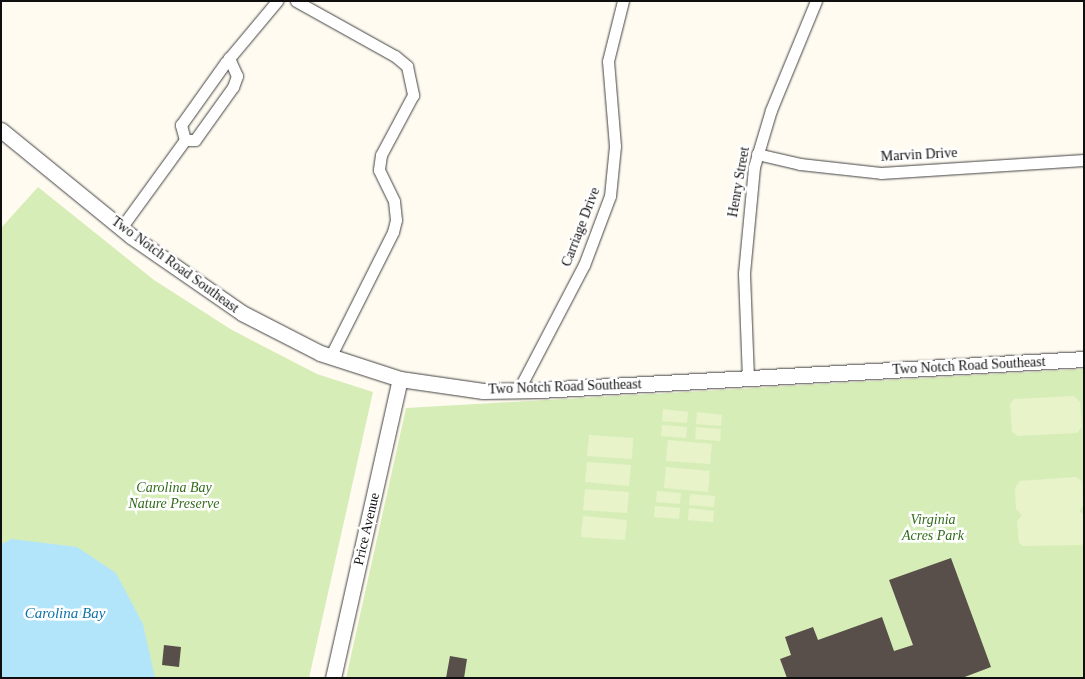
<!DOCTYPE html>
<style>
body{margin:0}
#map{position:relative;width:1085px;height:679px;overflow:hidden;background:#fffbf1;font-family:"Times New Roman",serif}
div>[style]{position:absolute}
.green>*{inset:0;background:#d7edb7}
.pitch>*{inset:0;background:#e8f3ca}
.water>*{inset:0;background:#b2e5fa}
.building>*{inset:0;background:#584f4a}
.roads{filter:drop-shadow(0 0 1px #424242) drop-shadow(0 0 1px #424242)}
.minor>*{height:11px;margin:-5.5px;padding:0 5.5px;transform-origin:5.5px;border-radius:5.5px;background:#fff}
.tertiary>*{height:15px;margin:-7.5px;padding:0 7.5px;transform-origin:7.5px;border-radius:7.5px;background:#fff}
span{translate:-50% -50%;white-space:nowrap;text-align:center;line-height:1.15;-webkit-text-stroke:5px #fff;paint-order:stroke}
.street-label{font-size:14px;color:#0f0f0f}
.park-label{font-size:14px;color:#326c1a;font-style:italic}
.water-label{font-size:15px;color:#0f73aa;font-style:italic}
.frame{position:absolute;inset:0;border:2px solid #0f0f0f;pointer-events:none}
</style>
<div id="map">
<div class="green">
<div style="clip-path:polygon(38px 187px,154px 280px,232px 330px,317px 374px,373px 392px,309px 678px,1px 678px,1px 228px)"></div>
<div style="clip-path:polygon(1084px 369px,1084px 678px,346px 678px,406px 408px)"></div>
</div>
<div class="pitch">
<div style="clip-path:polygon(1074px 396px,1080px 402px,1082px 427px,1077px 433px,1018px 436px,1012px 432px,1010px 404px,1014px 399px)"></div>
<div style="clip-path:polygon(663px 409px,688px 412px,687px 423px,662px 421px)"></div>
<div style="clip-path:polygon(697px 412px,722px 415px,721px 426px,696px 424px)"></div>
<div style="clip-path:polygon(662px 425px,687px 427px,686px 438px,661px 436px)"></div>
<div style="clip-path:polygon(696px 427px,721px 429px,720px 441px,695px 439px)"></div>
<div style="clip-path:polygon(589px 435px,633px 438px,632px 459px,587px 456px)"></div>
<div style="clip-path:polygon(668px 440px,712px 444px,710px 464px,666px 461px)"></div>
<div style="clip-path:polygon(587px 462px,631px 465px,629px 486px,585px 482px)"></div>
<div style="clip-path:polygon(666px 467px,710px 471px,708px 492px,664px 488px)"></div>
<div style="clip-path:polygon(1076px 477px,1082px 481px,1083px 506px,1079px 511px,1084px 515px,1084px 541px,1081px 545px,1023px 546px,1019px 543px,1017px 521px,1022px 515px,1016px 509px,1015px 488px,1020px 481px)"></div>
<div style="clip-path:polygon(585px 489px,629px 492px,627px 513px,583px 510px)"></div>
<div style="clip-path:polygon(657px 491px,681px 493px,680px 504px,656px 502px)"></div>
<div style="clip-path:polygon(690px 494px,715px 496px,714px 507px,689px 505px)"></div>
<div style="clip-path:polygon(655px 506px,680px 508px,679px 519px,654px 517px)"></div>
<div style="clip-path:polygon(689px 508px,714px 511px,713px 522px,688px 520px)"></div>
<div style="clip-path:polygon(583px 516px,627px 520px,625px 540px,581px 537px)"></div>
</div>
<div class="water">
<div style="clip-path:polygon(12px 539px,77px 547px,116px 573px,143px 624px,155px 678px,1px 678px,1px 544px)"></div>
</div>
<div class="building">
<div style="clip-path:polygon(951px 558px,991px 667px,962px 678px,787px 678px,780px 659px,791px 655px,785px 637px,813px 627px,818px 640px,882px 617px,894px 651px,913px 645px,889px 580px)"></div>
<div style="clip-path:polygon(164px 645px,181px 647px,179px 667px,162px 665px)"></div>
<div style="clip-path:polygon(450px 656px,467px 659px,464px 678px,446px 678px)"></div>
</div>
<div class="roads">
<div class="minor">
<div style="left:296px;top:1px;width:113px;rotate:29.1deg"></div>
<div style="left:395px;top:56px;width:16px;rotate:40deg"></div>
<div style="left:407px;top:66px;width:30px;rotate:78deg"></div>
<div style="left:413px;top:95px;width:68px;rotate:118.1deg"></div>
<div style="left:381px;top:155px;width:15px;rotate:98deg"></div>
<div style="left:379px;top:170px;width:34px;rotate:64deg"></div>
<div style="left:394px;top:201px;width:19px;rotate:84deg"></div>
<div style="left:396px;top:220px;width:12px;rotate:104deg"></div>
<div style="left:393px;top:232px;width:140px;rotate:116.7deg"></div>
<div style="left:185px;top:140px;width:10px"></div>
<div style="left:195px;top:140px;width:65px;rotate:-54.4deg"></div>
<div style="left:233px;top:87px;width:12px;rotate:-70deg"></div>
<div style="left:237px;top:76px;width:20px;rotate:-114deg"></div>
<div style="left:757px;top:154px;width:44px;rotate:13.1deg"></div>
<div style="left:800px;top:164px;width:81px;rotate:6.3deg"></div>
<div style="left:881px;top:173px;width:203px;rotate:-3.7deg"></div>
<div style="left:121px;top:228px;width:109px;rotate:-54deg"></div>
<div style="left:185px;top:140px;width:16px;rotate:-105deg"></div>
<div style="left:181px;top:125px;width:77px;rotate:-54.5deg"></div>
<div style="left:226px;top:62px;width:80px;rotate:-50.1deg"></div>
<div style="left:748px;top:378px;width:105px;rotate:-92.2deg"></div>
<div style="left:744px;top:273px;width:106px;rotate:-84.6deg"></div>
<div style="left:754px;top:167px;width:59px;rotate:-73.4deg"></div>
<div style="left:771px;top:110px;width:118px;rotate:-67.6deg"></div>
<div style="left:518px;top:391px;width:142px;rotate:-62.4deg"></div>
<div style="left:584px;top:265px;width:74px;rotate:-69.4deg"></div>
<div style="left:610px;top:196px;width:50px;rotate:-84.3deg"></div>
<div style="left:615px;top:146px;width:85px;rotate:-94.7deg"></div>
<div style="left:608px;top:61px;width:62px;rotate:-76deg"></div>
</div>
<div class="tertiary">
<div style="left:1px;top:130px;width:168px;rotate:39.2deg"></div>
<div style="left:131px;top:236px;width:135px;rotate:34.7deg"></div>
<div style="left:242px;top:313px;width:88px;rotate:27.1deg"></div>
<div style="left:320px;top:353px;width:84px;rotate:18deg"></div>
<div style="left:400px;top:379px;width:84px;rotate:8.2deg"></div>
<div style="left:483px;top:391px;width:57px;rotate:-1deg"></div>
<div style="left:540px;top:390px;width:545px;rotate:-3.26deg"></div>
<div style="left:333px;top:678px;width:306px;rotate:-77.4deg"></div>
</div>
</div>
<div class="street-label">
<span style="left:919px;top:155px;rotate:-3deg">Marvin Drive</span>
<span style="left:739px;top:182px;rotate:-80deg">Henry Street</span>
<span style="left:581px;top:227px;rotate:-69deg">Carriage Drive</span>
<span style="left:175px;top:265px;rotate:36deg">Two Notch Road Southeast</span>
<span style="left:969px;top:366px;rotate:-3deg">Two Notch Road Southeast</span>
<span style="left:565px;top:387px;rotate:-2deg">Two Notch Road Southeast</span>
<span style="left:367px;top:529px;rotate:-77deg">Price Avenue</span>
</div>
<div class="park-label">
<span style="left:174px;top:496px">Carolina Bay<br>Nature Preserve</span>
<span style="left:933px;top:528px">Virginia<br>Acres Park</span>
</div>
<div class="water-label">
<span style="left:65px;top:614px">Carolina Bay</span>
</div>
<div class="frame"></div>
</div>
